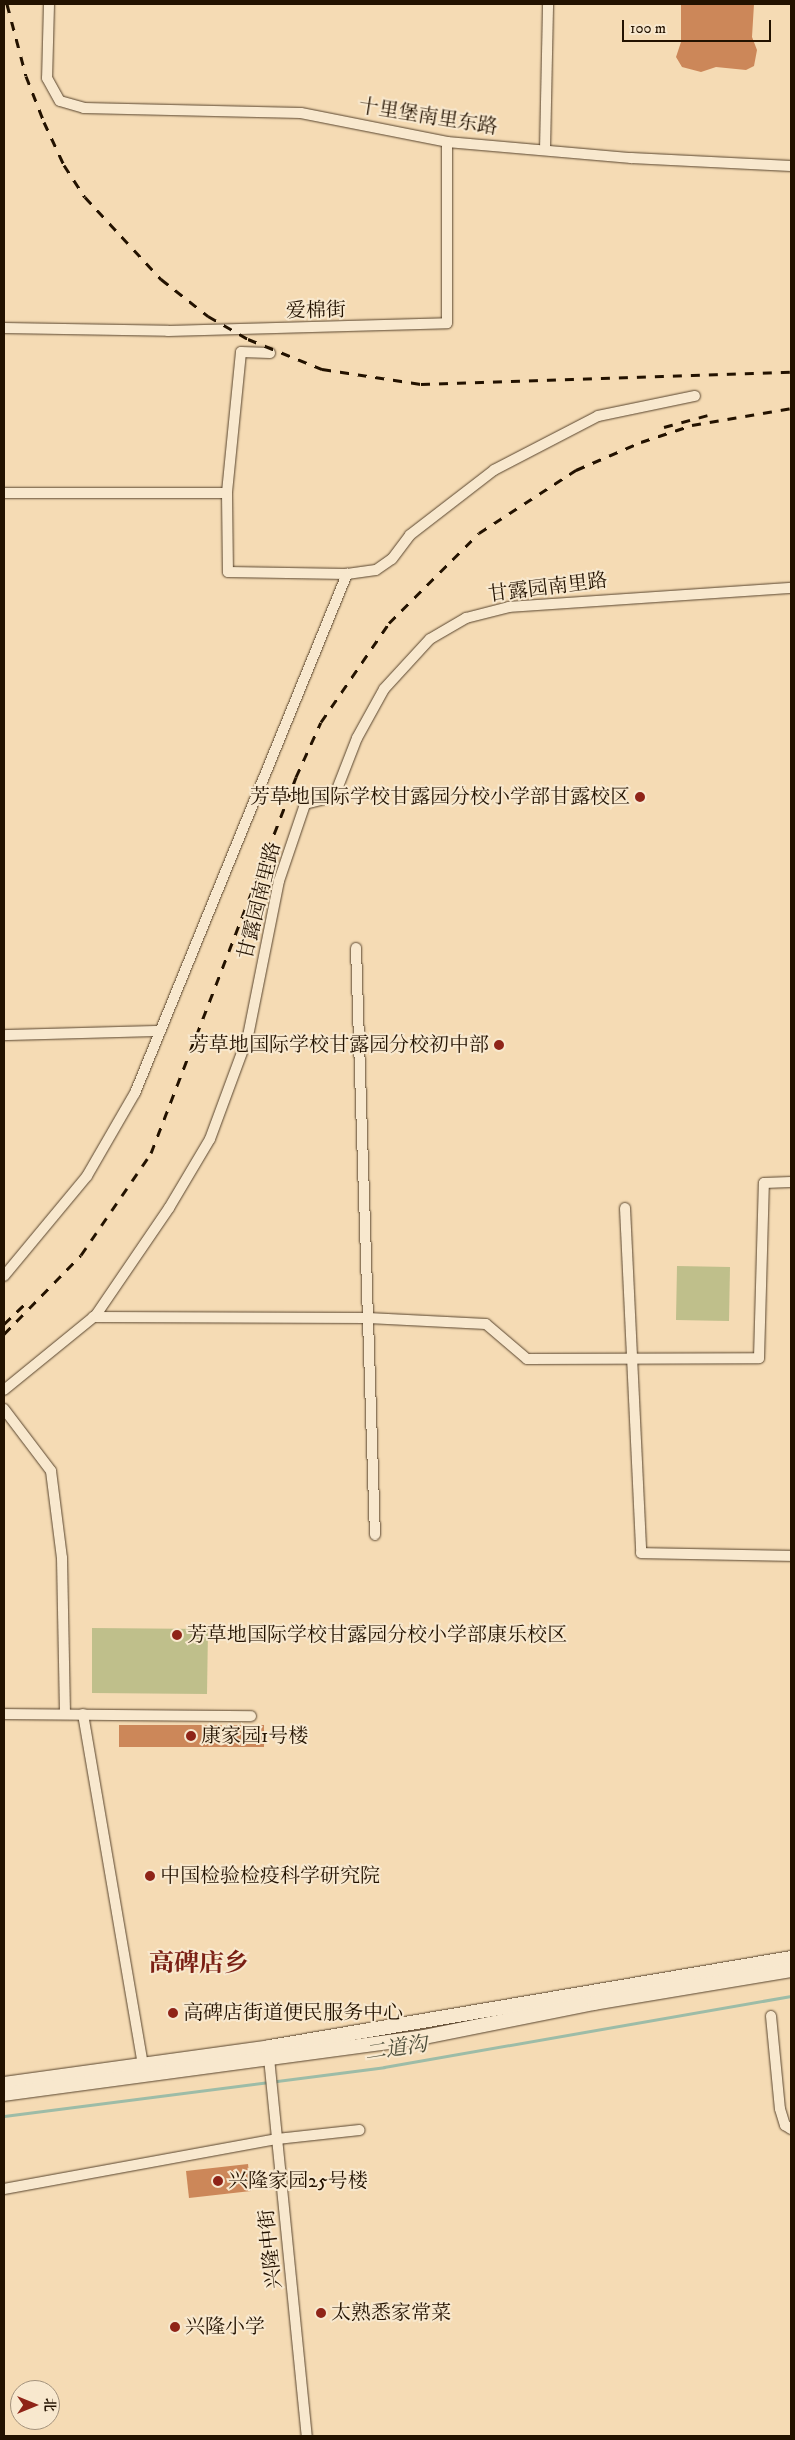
<!DOCTYPE html>
<meta charset="utf-8">
<style>
body{margin:0}
#map{position:relative;width:795px;height:2440px;overflow:hidden;background:#f5dbb4;font-family:"IM FELL DW Pica","Noto Serif SC",serif}
div>[style]{position:absolute}
.green>*{inset:0;background:#bfbf8b}
.stream>*{height:3px;margin:-1.5px;padding:0 1.5px;transform-origin:1.5px;border-radius:1.5px;background:#9dbca7}
.building>*{inset:0;background:#cc8759}
.roads{filter:drop-shadow(0 0 1px #58442d) drop-shadow(0 0 1px #58442d)}
.street>*{height:10px;margin:-5px;padding:0 5px;transform-origin:5px;border-radius:5px;background:#f8e8ce}
.secondary>*{height:14px;margin:-7px;padding:0 7px;transform-origin:7px;border-radius:7px;background:#f8e8ce}
.rail>*{height:3px;margin-top:-1.5px;transform-origin:0;background:repeating-linear-gradient(90deg,#231200 0 9px,transparent 0 18px)}
.dots>*{width:14px;height:14px;translate:-50% -50%;box-sizing:border-box;border:2px solid #f8e8ce;border-radius:50%}
span{translate:-50% -50%;white-space:nowrap;text-align:center;line-height:1.15;-webkit-text-stroke:4px #f8e8ce;paint-order:stroke}
.street-label{font-size:20px;color:#231200}
.poi-label{font-size:20px;color:#231200}
.right{translate:-100% -50%;text-align:right}
.left{translate:0 -50%;text-align:left}
.water-label{font-size:21px;color:#4e4e3a;font-style:italic}
.district-label{font-size:25px;color:#7a1f14;font-weight:700}
.frame{position:absolute;inset:0;border:5px solid #231200;pointer-events:none}
.north{position:absolute;left:10px;top:2380px;width:50px;height:50px;box-sizing:border-box;background:#f8e8ce;border:1px solid #a3927c;border-radius:50%;rotate:90deg;font-size:14px;font-weight:700;line-height:20px;text-align:center;color:#231200}
.north::after{content:'';display:block;margin:auto;width:18px;height:22px;background:#8f2418;clip-path:polygon(50% 0,100% 100%,50% 72%,0 100%)}
.scale{position:absolute;left:622px;top:20px;width:149px;height:22px;box-sizing:border-box;border:2px solid #231200;border-top:0;padding-left:6px;font-size:15px;line-height:18px;white-space:nowrap;color:#231200;-webkit-text-stroke:4px #f8e8ce;paint-order:stroke}
</style>
<div id="map">
<div class="green">
<div style="clip-path:polygon(677px 1266px,730px 1267px,729px 1321px,676px 1320px)"></div>
<div style="clip-path:polygon(92px 1628px,208px 1629px,207px 1694px,92px 1693px)"></div>
</div>
<div class="stream">
<div style="left:4px;top:2116px;width:383px;rotate:-7.3deg"></div>
<div style="left:384px;top:2067px;width:413px;rotate:-9.9deg"></div>
</div>
<div class="building">
<div style="clip-path:polygon(681px 4px,754px 4px,752px 37px,757px 50px,754px 66px,746px 70px,716px 67px,701px 72px,682px 67px,676px 57px,681px 42px)"></div>
<div style="clip-path:polygon(119px 1725px,264px 1725px,264px 1747px,119px 1747px)"></div>
<div style="clip-path:polygon(248px 2164px,251px 2191px,189px 2198px,186px 2171px)"></div>
</div>
<div class="roads">
<div class="street">
<div style="left:49px;top:4px;width:74px;rotate:91.5deg"></div>
<div style="left:47px;top:78px;width:26px;rotate:61deg"></div>
<div style="left:60px;top:101px;width:25px;rotate:16deg"></div>
<div style="left:84px;top:108px;width:217px;rotate:1.3deg"></div>
<div style="left:301px;top:113px;width:149px;rotate:11.2deg"></div>
<div style="left:447px;top:142px;width:185px;rotate:5deg"></div>
<div style="left:631px;top:158px;width:160px;rotate:2.9deg"></div>
<div style="left:545px;top:150px;width:146px;rotate:-88.8deg"></div>
<div style="left:4px;top:328px;width:164px;rotate:1deg"></div>
<div style="left:168px;top:331px;width:279px;rotate:-1.6deg"></div>
<div style="left:447px;top:323px;width:181px;rotate:-90deg"></div>
<div style="left:270px;top:353px;width:29px;rotate:-178deg"></div>
<div style="left:241px;top:352px;width:142px;rotate:95.7deg"></div>
<div style="left:227px;top:493px;width:79px;rotate:89.3deg"></div>
<div style="left:228px;top:572px;width:119px;rotate:1deg"></div>
<div style="left:347px;top:574px;width:29px;rotate:-8deg"></div>
<div style="left:376px;top:570px;width:19px;rotate:-35deg"></div>
<div style="left:392px;top:559px;width:30px;rotate:-53deg"></div>
<div style="left:410px;top:535px;width:106px;rotate:-37.7deg"></div>
<div style="left:494px;top:470px;width:117px;rotate:-27.4deg"></div>
<div style="left:598px;top:416px;width:99px;rotate:-11.7deg"></div>
<div style="left:4px;top:493px;width:223px"></div>
<div style="left:356px;top:948px;width:587px;rotate:88.15deg"></div>
<div style="left:4px;top:1035px;width:156px;rotate:-1.5deg"></div>
<div style="left:625px;top:1208px;width:345px;rotate:87.3deg"></div>
<div style="left:641px;top:1553px;width:150px;rotate:1.1deg"></div>
<div style="left:4px;top:1276px;width:130px;rotate:-50.3deg"></div>
<div style="left:87px;top:1176px;width:96px;rotate:-60deg"></div>
<div style="left:135px;top:1093px;width:561px;rotate:-67.78deg"></div>
<div style="left:93px;top:1317px;width:275px;rotate:0.2deg"></div>
<div style="left:368px;top:1318px;width:118px;rotate:2.9deg"></div>
<div style="left:486px;top:1324px;width:54px;rotate:40.5deg"></div>
<div style="left:527px;top:1359px;width:232px;rotate:-0.2deg"></div>
<div style="left:759px;top:1358px;width:175px;rotate:-88.4deg"></div>
<div style="left:764px;top:1183px;width:27px;rotate:-2deg"></div>
<div style="left:4px;top:1390px;width:119px;rotate:-39.2deg"></div>
<div style="left:96px;top:1315px;width:130px;rotate:-55.7deg"></div>
<div style="left:169px;top:1208px;width:80px;rotate:-59.3deg"></div>
<div style="left:210px;top:1139px;width:110px;rotate:-69.7deg"></div>
<div style="left:248px;top:1036px;width:158px;rotate:-78.7deg"></div>
<div style="left:279px;top:881px;width:81px;rotate:-71.3deg"></div>
<div style="left:305px;top:804px;width:30px;rotate:-14deg"></div>
<div style="left:334px;top:797px;width:63px;rotate:-68.7deg"></div>
<div style="left:357px;top:738px;width:56px;rotate:-61.1deg"></div>
<div style="left:384px;top:689px;width:68px;rotate:-47.4deg"></div>
<div style="left:430px;top:639px;width:42px;rotate:-30.3deg"></div>
<div style="left:466px;top:618px;width:44px;rotate:-14.3deg"></div>
<div style="left:509px;top:607px;width:283px;rotate:-3.9deg"></div>
<div style="left:4px;top:1409px;width:78px;rotate:52.8deg"></div>
<div style="left:51px;top:1471px;width:88px;rotate:82.8deg"></div>
<div style="left:62px;top:1558px;width:156px;rotate:88.9deg"></div>
<div style="left:4px;top:1714px;width:247px;rotate:0.5deg"></div>
<div style="left:83px;top:1714px;width:356px;rotate:80.3deg"></div>
<div style="left:771px;top:2016px;width:93px;rotate:84.5deg"></div>
<div style="left:780px;top:2109px;width:17px;rotate:73deg"></div>
<div style="left:785px;top:2125px;width:7px;rotate:34deg"></div>
<div style="left:269px;top:2058px;width:380px;rotate:84.3deg"></div>
<div style="left:4px;top:2189px;width:278px;rotate:-10.4deg"></div>
<div style="left:277px;top:2139px;width:83px;rotate:-6.2deg"></div>
</div>
<div class="secondary">
<div style="left:4px;top:2084px;width:269px;rotate:-7.9deg"></div>
<div style="left:270px;top:2047px;width:529px;rotate:-9.69deg"></div>
<div style="left:4px;top:2094px;width:424px;rotate:-7.7deg"></div>
<div style="left:424px;top:2037px;width:173px;rotate:-11.3deg"></div>
<div style="left:594px;top:2003px;width:200px;rotate:-9.5deg"></div>
</div>
</div>
<div class="rail">
<div style="left:7px;top:4px;width:74px;rotate:75.2deg"></div>
<div style="left:26px;top:76px;width:49px;rotate:68.6deg"></div>
<div style="left:44px;top:122px;width:47px;rotate:65.1deg"></div>
<div style="left:64px;top:165px;width:38px;rotate:57deg"></div>
<div style="left:85px;top:197px;width:112px;rotate:47.2deg"></div>
<div style="left:161px;top:279px;width:60px;rotate:38.2deg"></div>
<div style="left:208px;top:316px;width:46px;rotate:29.9deg"></div>
<div style="left:248px;top:339px;width:80px;rotate:22.1deg"></div>
<div style="left:322px;top:369px;width:100px;rotate:8.6deg"></div>
<div style="left:421px;top:384px;width:370px;rotate:-1.9deg"></div>
<div style="left:664px;top:427px;width:50px;rotate:-15.2deg"></div>
<div style="left:4px;top:1324px;width:28px;rotate:-44deg"></div>
<div style="left:4px;top:1334px;width:110px;rotate:-45.7deg"></div>
<div style="left:81px;top:1255px;width:124px;rotate:-55.5deg"></div>
<div style="left:151px;top:1153px;width:403px;rotate:-68.9deg"></div>
<div style="left:296px;top:777px;width:60px;rotate:-65.6deg"></div>
<div style="left:321px;top:722px;width:120px;rotate:-55.5deg"></div>
<div style="left:389px;top:623px;width:127px;rotate:-45deg"></div>
<div style="left:479px;top:533px;width:116px;rotate:-33deg"></div>
<div style="left:576px;top:470px;width:71px;rotate:-23.3deg"></div>
<div style="left:641px;top:442px;width:54px;rotate:-18.4deg"></div>
<div style="left:692px;top:425px;width:100px;rotate:-9.7deg"></div>
</div>
<div class="dots">
<div style="left:640px;top:797px;background:#8f2418"></div>
<div style="left:499px;top:1045px;background:#8f2418"></div>
<div style="left:177px;top:1635px;background:#8f2418"></div>
<div style="left:191px;top:1736px;background:#8f2418"></div>
<div style="left:150px;top:1876px;background:#8f2418"></div>
<div style="left:173px;top:2013px;background:#8f2418"></div>
<div style="left:218px;top:2181px;background:#8f2418"></div>
<div style="left:321px;top:2313px;background:#8f2418"></div>
<div style="left:175px;top:2327px;background:#8f2418"></div>
</div>
<div class="street-label">
<span style="left:428px;top:117px;rotate:9deg">十里堡南里东路</span>
<span style="left:316px;top:311px;rotate:-1deg">爱棉街</span>
<span style="left:548px;top:588px;rotate:-7deg">甘露园南里路</span>
<span style="left:260px;top:901px;rotate:-76deg">甘露园南里路</span>
<span style="left:271px;top:2249px;rotate:-96deg">兴隆中街</span>
</div>
<div class="poi-label">
<span class="right" style="left:630px;top:797px">芳草地国际学校甘露园分校小学部甘露校区</span>
<span class="right" style="left:489px;top:1045px">芳草地国际学校甘露园分校初中部</span>
<span class="left" style="left:187px;top:1635px">芳草地国际学校甘露园分校小学部康乐校区</span>
<span class="left" style="left:201px;top:1736px">康家园1号楼</span>
<span class="left" style="left:160px;top:1876px">中国检验检疫科学研究院</span>
<span class="left" style="left:183px;top:2013px">高碑店街道便民服务中心</span>
<span class="left" style="left:228px;top:2181px">兴隆家园25号楼</span>
<span class="left" style="left:331px;top:2313px">太熟悉家常菜</span>
<span class="left" style="left:185px;top:2327px">兴隆小学</span>
</div>
<div class="water-label">
<span style="left:396px;top:2049px;rotate:-9deg">二道沟</span>
</div>
<div class="district-label">
<span style="left:199px;top:1964px">高碑店乡</span>
</div>
<div class="frame"></div>
<div class="north">北</div>
<div class="scale">100 m</div>
</div>
